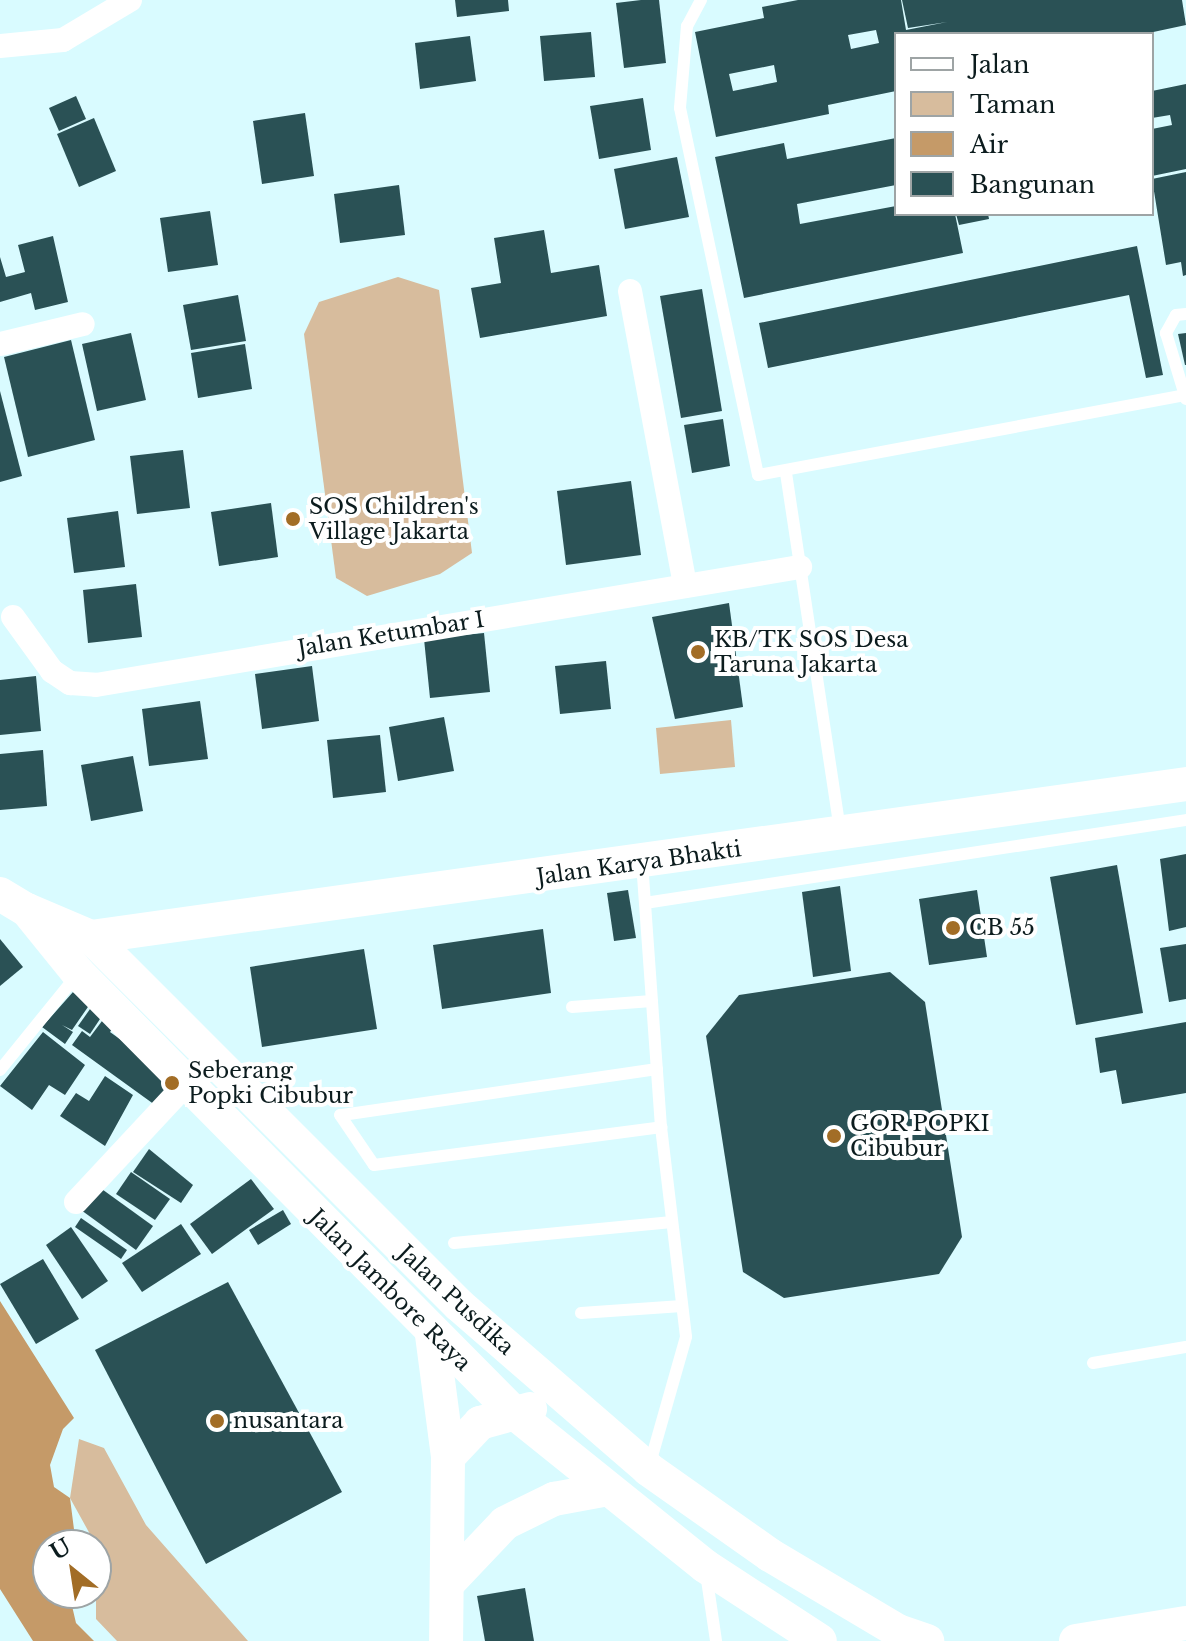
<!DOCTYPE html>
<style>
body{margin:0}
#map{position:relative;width:1186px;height:1641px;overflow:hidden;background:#d9fbff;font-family:"Libre Baskerville",serif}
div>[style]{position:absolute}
.green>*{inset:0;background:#d7bc9d}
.water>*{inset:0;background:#c59a68}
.building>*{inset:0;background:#2a5155}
.lane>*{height:12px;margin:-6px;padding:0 6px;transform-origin:6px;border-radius:6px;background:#fff}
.street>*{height:24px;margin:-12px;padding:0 12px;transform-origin:12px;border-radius:12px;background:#fff}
.secondary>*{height:34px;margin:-17px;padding:0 17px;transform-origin:17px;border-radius:17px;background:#fff}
.dots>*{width:22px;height:22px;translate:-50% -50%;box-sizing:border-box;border:4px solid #fff;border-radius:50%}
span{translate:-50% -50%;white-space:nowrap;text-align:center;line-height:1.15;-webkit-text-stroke:8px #fff;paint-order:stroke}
.poi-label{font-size:22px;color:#0c1c1e}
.left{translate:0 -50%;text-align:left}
.street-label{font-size:22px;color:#0c1c1e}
.legend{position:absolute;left:894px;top:32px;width:260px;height:184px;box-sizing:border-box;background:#fff;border:2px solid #9ea4a5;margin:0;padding:10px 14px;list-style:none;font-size:24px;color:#0c1c1e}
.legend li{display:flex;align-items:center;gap:16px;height:40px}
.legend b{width:40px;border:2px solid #9ea4a5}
.north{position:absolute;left:32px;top:1529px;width:80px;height:80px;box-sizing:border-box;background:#fff;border:2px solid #9ea4a5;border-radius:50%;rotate:330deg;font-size:22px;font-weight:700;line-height:32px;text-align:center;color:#0c1c1e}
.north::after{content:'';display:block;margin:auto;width:28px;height:36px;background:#a26d26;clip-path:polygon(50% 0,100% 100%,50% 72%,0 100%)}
</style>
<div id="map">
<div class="green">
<div style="clip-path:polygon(398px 277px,439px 290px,472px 553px,440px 574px,367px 596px,336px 578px,304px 334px,319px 302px)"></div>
<div style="clip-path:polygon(731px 720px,735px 767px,660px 774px,656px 728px)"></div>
<div style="clip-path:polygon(79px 1439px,104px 1448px,146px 1525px,248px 1641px,117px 1641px,96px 1619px,96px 1545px,70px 1498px)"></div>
</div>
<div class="water">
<div style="clip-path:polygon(0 1301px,74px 1418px,63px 1429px,50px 1465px,54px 1487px,70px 1498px,76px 1545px,48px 1545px,48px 1593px,69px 1593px,76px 1623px,94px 1641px,33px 1641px,0 1589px)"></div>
</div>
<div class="building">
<div style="clip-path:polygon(455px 0,508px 0,509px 11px,457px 17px)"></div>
<div style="clip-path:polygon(641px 0,659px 0,666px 63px,624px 68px,616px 3px)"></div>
<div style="clip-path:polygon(evenodd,798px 0,901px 0,906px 30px,947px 22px,908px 28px,902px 0,1182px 0,1186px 25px,1144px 34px,896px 34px,896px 91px,828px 105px,829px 114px,716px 137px,695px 32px,764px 18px,762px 7px,798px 0,876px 30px,879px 43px,851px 49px,848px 35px,876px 30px,798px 0,774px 65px,777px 82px,733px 91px,729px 74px,774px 65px)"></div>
<div style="clip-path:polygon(591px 32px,595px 77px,544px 81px,540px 36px)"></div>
<div style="clip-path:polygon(470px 36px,476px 81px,420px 89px,415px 43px)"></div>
<div style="clip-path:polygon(1186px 84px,1186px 169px,1152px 176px,1152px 129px,1172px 125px,1170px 115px,1152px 118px,1152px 91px)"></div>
<div style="clip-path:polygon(76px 96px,86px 119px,59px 131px,49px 108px)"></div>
<div style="clip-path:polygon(643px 98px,651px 150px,599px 159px,590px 106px)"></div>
<div style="clip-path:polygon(305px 113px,314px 176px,262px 184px,253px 121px)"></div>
<div style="clip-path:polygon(94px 118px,116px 171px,79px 187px,57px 134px)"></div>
<div style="clip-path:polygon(896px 138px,896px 185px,797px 204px,800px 224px,896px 206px,896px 214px,955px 214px,963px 253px,744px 298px,715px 157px,784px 143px,787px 159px)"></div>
<div style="clip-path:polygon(677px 157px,689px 217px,625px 229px,614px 169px)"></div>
<div style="clip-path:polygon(1186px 172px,1186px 275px,1183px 276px,1181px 262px,1166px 265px,1152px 179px)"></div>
<div style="clip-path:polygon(399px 185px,405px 235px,340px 243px,334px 194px)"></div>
<div style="clip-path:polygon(210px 211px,218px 265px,168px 272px,160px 218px)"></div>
<div style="clip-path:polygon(956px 214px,988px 214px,989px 219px,959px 225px)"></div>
<div style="clip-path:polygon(544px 230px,551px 273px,599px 265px,607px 316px,480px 338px,471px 288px,501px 283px,494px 238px)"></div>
<div style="clip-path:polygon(53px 236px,68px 302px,35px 310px,31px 293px,0 302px,0 257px,6px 277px,25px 272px,18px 245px)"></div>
<div style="clip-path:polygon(1137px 246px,1163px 375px,1146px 378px,1129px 295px,768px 368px,759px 323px)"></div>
<div style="clip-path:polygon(702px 289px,722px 411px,681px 418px,660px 296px)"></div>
<div style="clip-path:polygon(238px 295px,246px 341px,191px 350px,183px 305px)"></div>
<div style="clip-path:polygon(131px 333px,146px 400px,97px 411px,82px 344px)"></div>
<div style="clip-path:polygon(1186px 333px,1186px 365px,1185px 365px,1178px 334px)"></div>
<div style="clip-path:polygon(71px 340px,95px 440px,28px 457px,4px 357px)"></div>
<div style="clip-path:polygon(245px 344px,252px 389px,198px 398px,191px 353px)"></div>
<div style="clip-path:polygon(0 391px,22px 476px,0 482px)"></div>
<div style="clip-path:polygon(723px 419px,730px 466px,692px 473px,684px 425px)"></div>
<div style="clip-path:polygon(183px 450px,190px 508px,137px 514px,130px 456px)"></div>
<div style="clip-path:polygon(631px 481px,641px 555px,566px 565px,557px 491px)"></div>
<div style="clip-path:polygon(271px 503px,278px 557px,219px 566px,211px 512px)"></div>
<div style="clip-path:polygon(118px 511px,125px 567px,74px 573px,67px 518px)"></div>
<div style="clip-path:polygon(136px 584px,142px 637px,88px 643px,83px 590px)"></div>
<div style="clip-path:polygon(729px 603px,743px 707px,675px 719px,652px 617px)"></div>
<div style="clip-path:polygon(484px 633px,490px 692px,430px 698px,424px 639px)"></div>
<div style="clip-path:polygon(606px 661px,611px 709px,560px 714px,555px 666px)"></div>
<div style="clip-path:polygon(312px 666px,319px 721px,262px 729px,255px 674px)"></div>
<div style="clip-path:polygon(36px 676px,41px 731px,0 735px,0 680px)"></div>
<div style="clip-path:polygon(200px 701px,208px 759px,149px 766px,142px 709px)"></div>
<div style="clip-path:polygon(444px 717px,454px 771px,398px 781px,389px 727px)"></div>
<div style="clip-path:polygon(380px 735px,386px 792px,333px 798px,327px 740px)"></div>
<div style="clip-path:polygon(43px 750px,47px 806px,0 810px,0 754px)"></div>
<div style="clip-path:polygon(133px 756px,143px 811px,91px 821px,81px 765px)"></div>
<div style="clip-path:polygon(1186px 854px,1186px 927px,1169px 931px,1160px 859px)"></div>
<div style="clip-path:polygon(1117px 865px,1143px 1013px,1076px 1025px,1050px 877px)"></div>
<div style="clip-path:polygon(840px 886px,851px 971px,813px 977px,802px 892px)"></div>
<div style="clip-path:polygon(628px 890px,636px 938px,614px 941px,607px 893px)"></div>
<div style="clip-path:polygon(977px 890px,987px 957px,929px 965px,919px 899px)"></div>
<div style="clip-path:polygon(543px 929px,551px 993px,442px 1009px,433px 945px)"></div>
<div style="clip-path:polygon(0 939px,23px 967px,0 986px)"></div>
<div style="clip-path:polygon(1186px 944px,1186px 999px,1169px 1002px,1160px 948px)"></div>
<div style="clip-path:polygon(364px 949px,377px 1029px,262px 1047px,250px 967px)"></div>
<div style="clip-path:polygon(890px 972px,925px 1002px,962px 1237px,939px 1274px,784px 1298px,743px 1272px,706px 1036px,739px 995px)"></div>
<div style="clip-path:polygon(73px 992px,90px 1004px,72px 1030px,62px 1025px,73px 1032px,65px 1044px,42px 1027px)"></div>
<div style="clip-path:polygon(95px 1002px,106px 1010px,90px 1034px,78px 1026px)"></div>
<div style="clip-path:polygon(108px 1013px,118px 1021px,110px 1032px,174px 1078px,155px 1105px,72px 1045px,82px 1031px,90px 1037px)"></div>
<div style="clip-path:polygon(1186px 1022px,1186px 1093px,1122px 1104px,1116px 1070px,1100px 1073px,1095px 1038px)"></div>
<div style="clip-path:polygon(43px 1032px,85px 1065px,65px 1095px,49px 1085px,32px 1110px,0 1086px)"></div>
<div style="clip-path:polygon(105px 1076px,133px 1095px,105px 1146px,60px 1116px,76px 1093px,89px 1101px)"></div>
<div style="clip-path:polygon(149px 1149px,193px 1185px,181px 1203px,133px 1172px)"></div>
<div style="clip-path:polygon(131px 1172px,170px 1199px,155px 1220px,116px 1194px)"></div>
<div style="clip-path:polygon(251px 1179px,274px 1209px,212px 1254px,190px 1224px)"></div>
<div style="clip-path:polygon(99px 1187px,153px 1226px,136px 1250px,81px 1210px)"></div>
<div style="clip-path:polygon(283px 1210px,291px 1224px,258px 1245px,249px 1230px)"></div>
<div style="clip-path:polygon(81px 1218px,127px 1250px,121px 1259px,75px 1227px)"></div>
<div style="clip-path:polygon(181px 1224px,201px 1254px,142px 1292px,122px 1263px)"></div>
<div style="clip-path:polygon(71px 1227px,108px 1281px,82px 1299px,46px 1245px)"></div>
<div style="clip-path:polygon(43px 1259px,79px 1319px,36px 1344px,0 1284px)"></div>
<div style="clip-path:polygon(228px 1282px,342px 1492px,206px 1564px,95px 1350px)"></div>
<div style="clip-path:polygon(525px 1588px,534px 1641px,485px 1641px,477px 1596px)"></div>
</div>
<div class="lane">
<div style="left:701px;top:0;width:30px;rotate:118deg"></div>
<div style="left:687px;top:26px;width:82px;rotate:94.9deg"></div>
<div style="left:680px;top:108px;width:375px;rotate:78deg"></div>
<div style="left:758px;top:475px;width:434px;rotate:-10.6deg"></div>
<div style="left:1186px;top:314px;width:10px;rotate:174deg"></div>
<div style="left:1176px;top:315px;width:21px;rotate:119deg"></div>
<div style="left:1166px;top:333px;width:69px;rotate:73.1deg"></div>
<div style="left:786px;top:473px;width:361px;rotate:81.4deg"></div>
<div style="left:642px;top:862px;width:266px;rotate:85.9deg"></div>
<div style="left:661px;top:1127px;width:211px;rotate:83.2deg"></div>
<div style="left:686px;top:1337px;width:135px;rotate:105.9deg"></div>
<div style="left:645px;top:903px;width:547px;rotate:-8.72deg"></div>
<div style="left:572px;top:1007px;width:80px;rotate:-4.3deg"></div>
<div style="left:657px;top:1069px;width:320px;rotate:171.7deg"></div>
<div style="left:340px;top:1115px;width:60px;rotate:55.8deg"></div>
<div style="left:374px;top:1165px;width:290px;rotate:-7.5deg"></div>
<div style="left:0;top:1070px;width:121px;rotate:-51deg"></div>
<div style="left:454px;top:1243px;width:219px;rotate:-5.5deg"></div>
<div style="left:581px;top:1313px;width:101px;rotate:-4deg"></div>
<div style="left:1093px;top:1363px;width:94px;rotate:-9.8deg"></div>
<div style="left:706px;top:1573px;width:69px;rotate:81.6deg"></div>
</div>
<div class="street">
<div style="left:0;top:46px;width:63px;rotate:-5.4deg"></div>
<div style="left:63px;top:40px;width:78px;rotate:-30.8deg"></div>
<div style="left:630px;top:291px;width:300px;rotate:79.4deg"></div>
<div style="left:0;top:344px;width:85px;rotate:-13.5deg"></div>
<div style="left:13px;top:617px;width:67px;rotate:54.2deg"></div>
<div style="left:52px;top:671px;width:22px;rotate:34deg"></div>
<div style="left:70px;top:683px;width:26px;rotate:4deg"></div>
<div style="left:96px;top:685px;width:714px;rotate:-9.52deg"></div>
<div style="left:76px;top:1202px;width:163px;rotate:-47deg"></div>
</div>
<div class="secondary">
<div style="left:0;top:894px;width:31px;rotate:31deg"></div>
<div style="left:27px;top:910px;width:81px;rotate:51deg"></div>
<div style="left:78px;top:973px;width:615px;rotate:45.26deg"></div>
<div style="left:511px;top:1410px;width:249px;rotate:38.8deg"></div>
<div style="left:705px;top:1566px;width:137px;rotate:33.1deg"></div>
<div style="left:27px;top:910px;width:69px;rotate:22.9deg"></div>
<div style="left:91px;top:937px;width:520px;rotate:45deg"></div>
<div style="left:459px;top:1305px;width:250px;rotate:40.9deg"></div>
<div style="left:648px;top:1469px;width:149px;rotate:35.2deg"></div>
<div style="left:770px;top:1555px;width:149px;rotate:30.7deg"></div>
<div style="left:898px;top:1631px;width:31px;rotate:19deg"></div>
<div style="left:91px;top:937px;width:1106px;rotate:-7.95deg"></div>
<div style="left:432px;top:1335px;width:123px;rotate:82.5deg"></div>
<div style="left:448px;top:1457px;width:184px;rotate:90.6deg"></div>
<div style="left:448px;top:1457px;width:47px;rotate:-46.7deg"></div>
<div style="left:480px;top:1423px;width:52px;rotate:-15.6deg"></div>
<div style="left:449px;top:1582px;width:81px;rotate:-46.5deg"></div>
<div style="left:505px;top:1523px;width:55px;rotate:-26.1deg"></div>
<div style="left:554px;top:1499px;width:55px;rotate:-10.5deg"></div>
<div style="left:1076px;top:1641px;width:111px;rotate:-9.3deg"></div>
</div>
<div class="dots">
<div style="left:293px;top:519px;background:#a26d26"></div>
<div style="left:698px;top:652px;background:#a26d26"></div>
<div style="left:953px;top:928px;background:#a26d26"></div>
<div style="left:172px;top:1083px;background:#a26d26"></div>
<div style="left:834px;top:1136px;background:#a26d26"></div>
<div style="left:217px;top:1421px;background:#a26d26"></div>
</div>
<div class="poi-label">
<span class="left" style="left:309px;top:519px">SOS Children's<br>Village Jakarta</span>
<span class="left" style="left:714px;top:652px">KB/TK SOS Desa<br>Taruna Jakarta</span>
<span class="left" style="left:969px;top:928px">CB 55</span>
<span class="left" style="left:188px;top:1083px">Seberang<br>Popki Cibubur</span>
<span class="left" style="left:850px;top:1136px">GOR POPKI<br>Cibubur</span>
<span class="left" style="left:233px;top:1421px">nusantara</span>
</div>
<div class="street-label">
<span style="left:391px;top:634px;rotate:-9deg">Jalan Ketumbar I</span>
<span style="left:639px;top:863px;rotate:-8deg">Jalan Karya Bhakti</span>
<span style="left:390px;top:1290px;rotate:45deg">Jalan Jambore Raya</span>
<span style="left:456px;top:1300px;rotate:43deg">Jalan Pusdika</span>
</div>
<ul class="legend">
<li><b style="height:10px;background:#fff"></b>Jalan</li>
<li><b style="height:22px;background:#d7bc9d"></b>Taman</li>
<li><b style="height:22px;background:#c59a68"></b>Air</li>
<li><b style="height:22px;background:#2a5155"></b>Bangunan</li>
</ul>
<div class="north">U</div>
</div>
